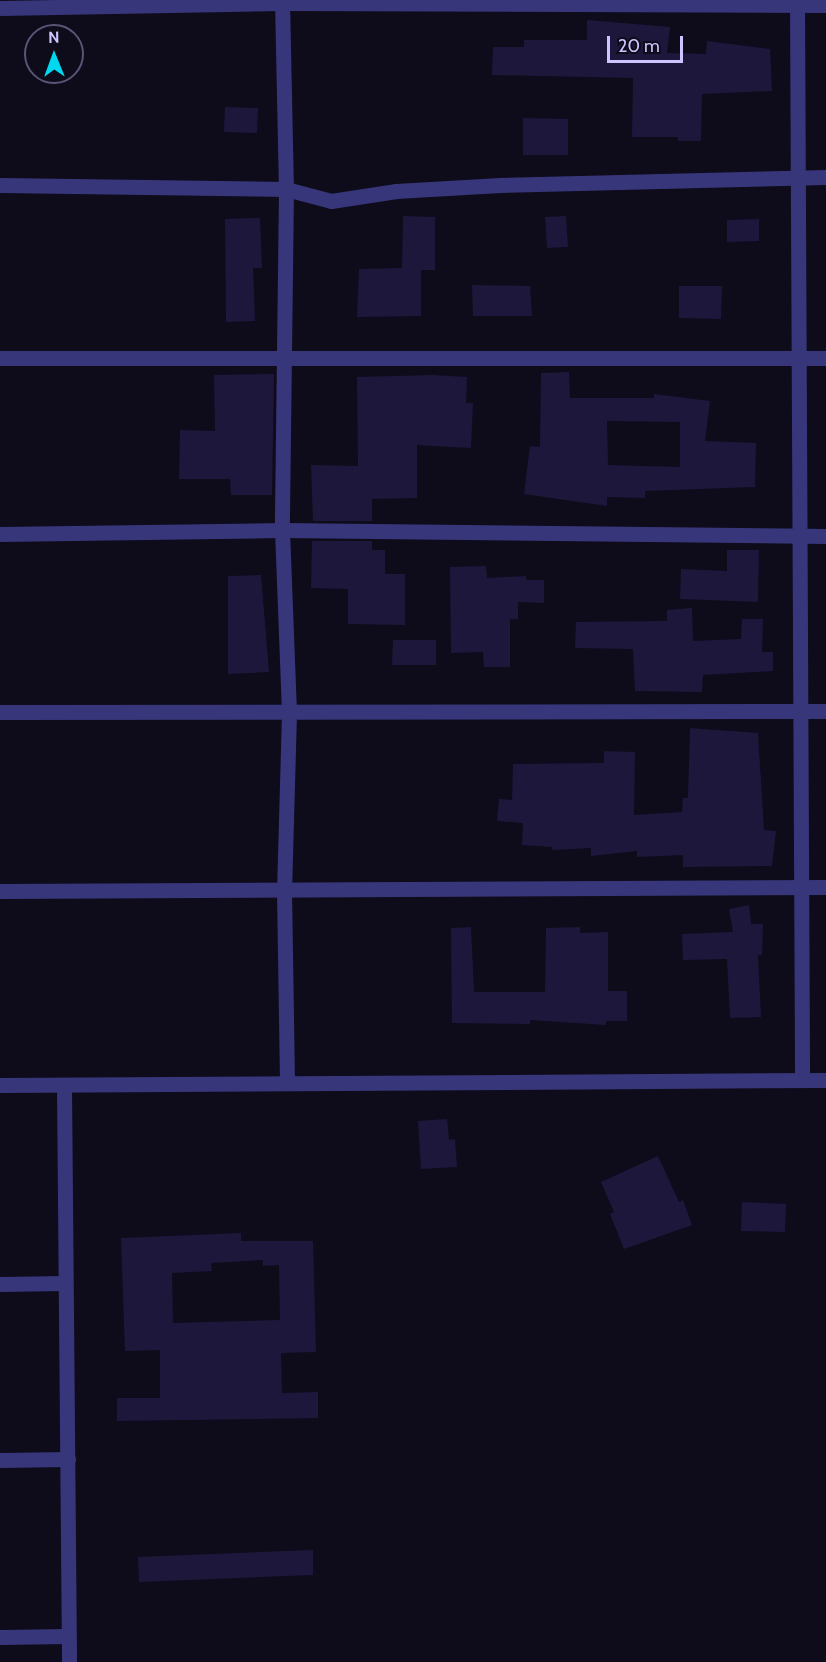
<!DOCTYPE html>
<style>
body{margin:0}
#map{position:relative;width:826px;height:1662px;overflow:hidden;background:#0e0b1b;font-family:Cabin,sans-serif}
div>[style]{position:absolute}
.building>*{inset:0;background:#1e173c}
.minor>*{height:15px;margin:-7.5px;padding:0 7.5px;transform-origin:7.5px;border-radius:7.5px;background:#38367a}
span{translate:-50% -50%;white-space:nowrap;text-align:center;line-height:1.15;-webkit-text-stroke:6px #0e0b1b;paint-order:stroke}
.north{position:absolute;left:24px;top:24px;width:60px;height:60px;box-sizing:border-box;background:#0e0b1b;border:2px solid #5a5576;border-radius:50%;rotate:359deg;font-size:16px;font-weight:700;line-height:24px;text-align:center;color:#ccc5ff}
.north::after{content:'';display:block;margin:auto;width:21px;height:27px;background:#00d8f0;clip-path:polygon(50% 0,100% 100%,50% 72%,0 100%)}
.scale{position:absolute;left:607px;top:36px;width:76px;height:27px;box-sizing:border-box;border:3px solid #ccc5ff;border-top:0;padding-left:8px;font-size:18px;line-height:21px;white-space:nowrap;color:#ccc5ff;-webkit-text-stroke:4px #0e0b1b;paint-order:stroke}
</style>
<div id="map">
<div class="building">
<div style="clip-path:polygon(587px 20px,670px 27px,667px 53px,706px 54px,707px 41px,770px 49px,772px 91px,702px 94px,701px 141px,678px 141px,678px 137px,632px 137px,633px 78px,492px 75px,493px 47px,524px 47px,524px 40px,587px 40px)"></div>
<div style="clip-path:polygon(225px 107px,258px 108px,257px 133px,224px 132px)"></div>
<div style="clip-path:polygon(523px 118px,568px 119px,568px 155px,523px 155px)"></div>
<div style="clip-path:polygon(403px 216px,435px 217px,435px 270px,421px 270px,421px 316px,357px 317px,359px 269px,402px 268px)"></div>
<div style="clip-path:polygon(566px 216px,568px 247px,547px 248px,545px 217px)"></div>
<div style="clip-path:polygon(260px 218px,262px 268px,253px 268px,255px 321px,226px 322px,225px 219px)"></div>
<div style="clip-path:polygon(759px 219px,759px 241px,727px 242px,727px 220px)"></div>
<div style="clip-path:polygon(472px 285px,530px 286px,532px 316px,473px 316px)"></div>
<div style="clip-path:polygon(679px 286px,722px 286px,721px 319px,679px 318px)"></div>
<div style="clip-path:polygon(evenodd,569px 372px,570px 398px,654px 398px,654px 394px,710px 401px,705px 441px,756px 443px,755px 487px,645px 491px,645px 498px,607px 497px,607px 506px,524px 494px,530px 446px,540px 447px,541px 373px,569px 372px,607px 421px,680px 422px,680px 467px,608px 465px,607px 421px)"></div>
<div style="clip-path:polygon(274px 374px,272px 495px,231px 495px,230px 479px,179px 479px,180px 430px,215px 431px,214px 375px)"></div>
<div style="clip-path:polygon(433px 375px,467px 377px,466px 403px,473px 403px,471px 448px,417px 445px,417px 498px,372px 499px,372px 521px,313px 521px,311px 465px,358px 466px,357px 377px)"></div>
<div style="clip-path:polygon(312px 541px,372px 541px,372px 550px,385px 550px,385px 574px,405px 574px,405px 625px,348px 624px,348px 589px,311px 588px)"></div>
<div style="clip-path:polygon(727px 550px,759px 550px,758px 602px,680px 599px,681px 569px,727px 571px)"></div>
<div style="clip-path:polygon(486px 566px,487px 578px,526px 576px,526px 580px,544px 580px,544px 603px,518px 602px,518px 619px,510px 619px,510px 667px,484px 667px,483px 652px,451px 653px,450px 567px)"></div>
<div style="clip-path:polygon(261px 575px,269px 672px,228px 674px,228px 576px)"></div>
<div style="clip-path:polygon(692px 608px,693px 641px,741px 639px,742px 619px,763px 619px,762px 652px,773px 652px,773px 671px,703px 675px,702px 692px,635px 691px,633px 649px,575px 648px,576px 622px,667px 621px,667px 610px)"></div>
<div style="clip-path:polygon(393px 640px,436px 640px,436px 665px,392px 665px)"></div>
<div style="clip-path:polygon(690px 728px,758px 733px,764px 830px,776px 831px,772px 866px,683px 867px,683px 855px,637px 857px,637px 851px,591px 856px,591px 848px,552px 850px,552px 847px,522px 845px,523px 823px,497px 821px,499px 799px,512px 800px,513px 764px,604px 763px,604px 751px,635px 752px,634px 815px,682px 812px,683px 798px,688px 798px)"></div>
<div style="clip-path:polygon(749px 905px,751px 924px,763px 924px,762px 955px,758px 955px,761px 1017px,730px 1018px,727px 959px,683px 960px,682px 934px,733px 932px,729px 909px)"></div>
<div style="clip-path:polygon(471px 927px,474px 992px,545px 992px,546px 928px,580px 927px,580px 933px,608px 932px,608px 991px,627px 991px,627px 1021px,606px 1021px,606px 1025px,530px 1020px,530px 1024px,452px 1023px,451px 928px)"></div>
<div style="clip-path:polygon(447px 1119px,449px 1140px,455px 1139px,457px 1167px,421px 1169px,418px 1121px)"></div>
<div style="clip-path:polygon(658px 1156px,679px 1202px,683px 1200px,692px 1225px,624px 1249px,610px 1214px,614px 1212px,601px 1182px)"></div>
<div style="clip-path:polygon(742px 1202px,786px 1204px,785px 1232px,741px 1231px)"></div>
<div style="clip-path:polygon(evenodd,241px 1233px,241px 1241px,313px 1241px,316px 1352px,281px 1353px,282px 1393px,318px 1392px,318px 1418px,117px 1421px,117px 1398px,160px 1398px,160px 1350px,125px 1351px,121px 1238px,241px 1233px,263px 1260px,263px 1266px,279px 1265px,280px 1320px,173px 1323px,172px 1273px,212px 1271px,211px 1263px,263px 1260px)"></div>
<div style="clip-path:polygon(313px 1550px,313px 1575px,139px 1582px,138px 1557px)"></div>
</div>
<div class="minor">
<div style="left:282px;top:0;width:189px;rotate:88.8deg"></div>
<div style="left:286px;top:189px;width:341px;rotate:90.7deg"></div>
<div style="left:282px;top:530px;width:183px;rotate:87.8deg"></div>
<div style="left:289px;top:713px;width:177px;rotate:91.6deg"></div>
<div style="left:284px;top:890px;width:192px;rotate:89.1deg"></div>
<div style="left:797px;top:0;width:1080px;rotate:89.73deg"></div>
<div style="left:0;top:8px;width:282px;rotate:-1deg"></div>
<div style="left:282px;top:3px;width:544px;rotate:0.21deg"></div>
<div style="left:0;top:185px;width:286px;rotate:0.8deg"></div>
<div style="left:286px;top:189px;width:47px;rotate:14.9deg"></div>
<div style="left:331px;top:201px;width:66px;rotate:-8.7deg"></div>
<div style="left:396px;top:191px;width:104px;rotate:-3.3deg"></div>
<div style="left:500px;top:185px;width:326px;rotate:-1.4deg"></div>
<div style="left:0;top:358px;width:826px"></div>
<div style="left:0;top:534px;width:282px;rotate:-0.8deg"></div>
<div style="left:282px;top:530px;width:544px;rotate:0.63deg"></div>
<div style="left:0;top:712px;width:826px;rotate:-0.07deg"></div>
<div style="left:0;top:891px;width:826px;rotate:-0.28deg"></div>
<div style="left:0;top:1085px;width:826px;rotate:-0.35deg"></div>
<div style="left:64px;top:1085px;width:577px;rotate:89.5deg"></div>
<div style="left:0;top:1284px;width:65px;rotate:-0.9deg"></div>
<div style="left:0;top:1460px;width:68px;rotate:-0.8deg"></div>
<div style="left:0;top:1637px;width:68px;rotate:-0.8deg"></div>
</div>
<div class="north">N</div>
<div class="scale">20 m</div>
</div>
